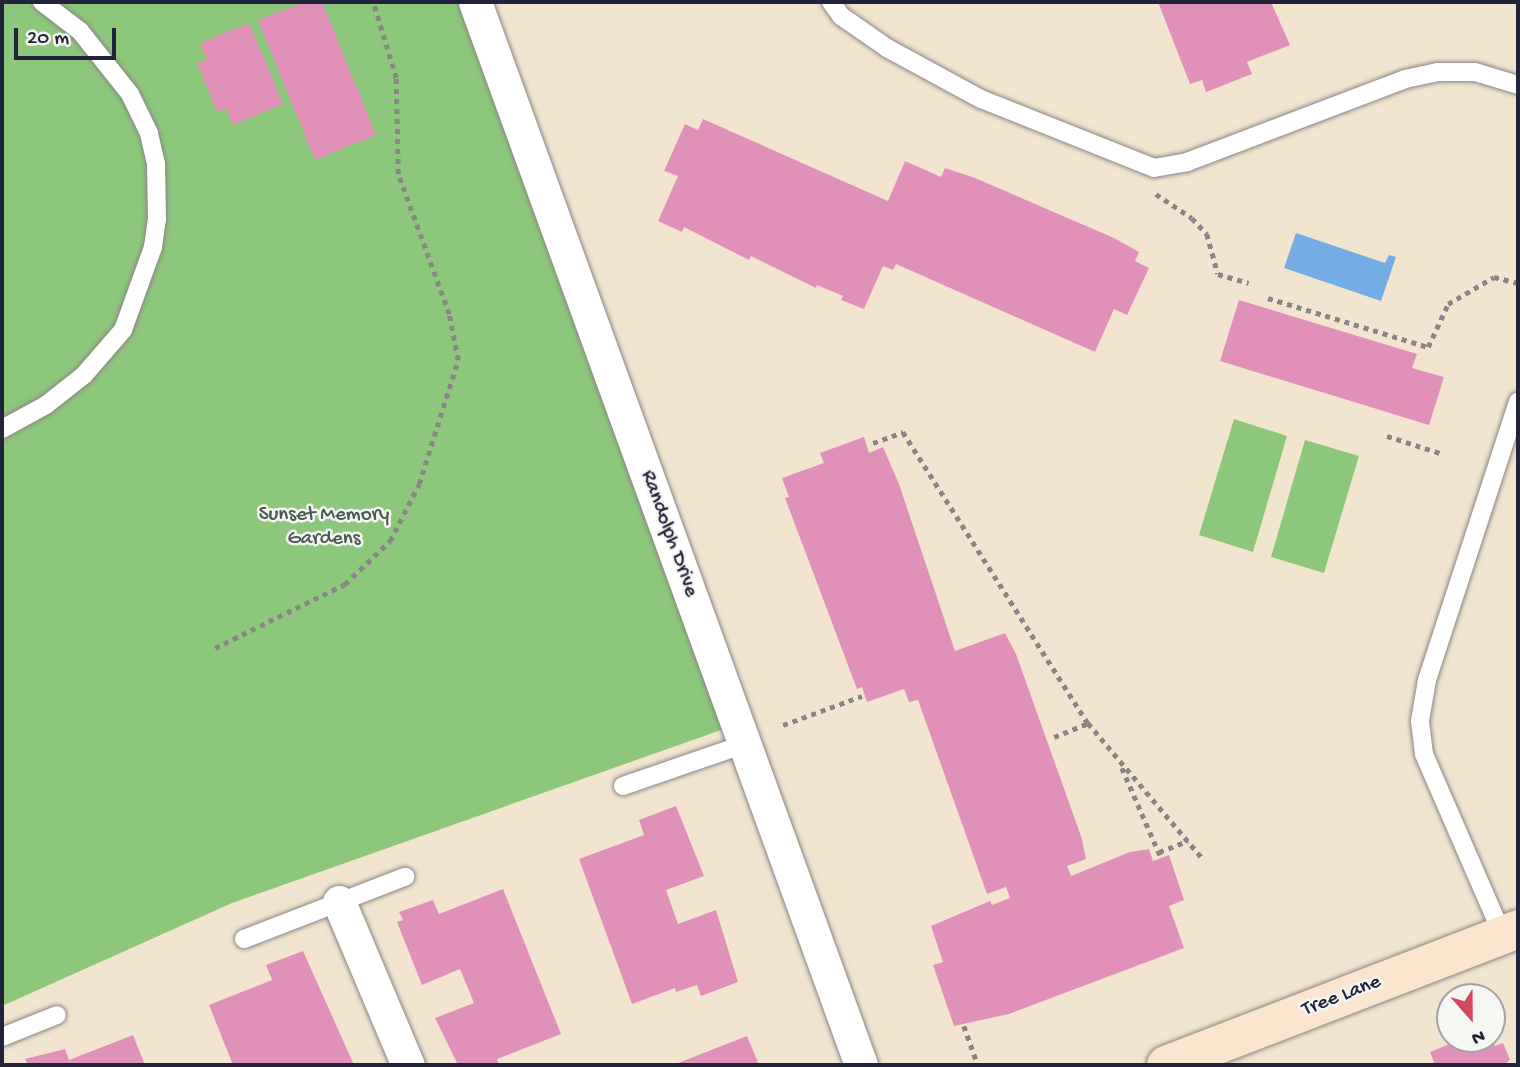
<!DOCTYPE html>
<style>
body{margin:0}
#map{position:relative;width:1520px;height:1067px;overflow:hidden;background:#f2e5cf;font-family:"Gochi Hand",sans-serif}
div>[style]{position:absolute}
.green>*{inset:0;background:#8dc77b}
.water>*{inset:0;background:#74ade4}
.building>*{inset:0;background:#e191b9}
.path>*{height:4.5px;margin-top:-2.25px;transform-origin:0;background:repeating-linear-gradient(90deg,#8a8485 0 5px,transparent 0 10px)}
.roads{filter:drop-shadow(0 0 2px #8a8485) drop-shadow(0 0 2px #8a8485)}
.lane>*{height:18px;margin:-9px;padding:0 9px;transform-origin:9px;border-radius:9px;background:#fff}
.street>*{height:33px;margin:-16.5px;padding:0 16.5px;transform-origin:16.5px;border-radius:16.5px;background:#fff}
.secondary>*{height:38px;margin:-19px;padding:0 19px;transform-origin:19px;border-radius:19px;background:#fce5cf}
span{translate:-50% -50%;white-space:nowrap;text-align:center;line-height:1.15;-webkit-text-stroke:5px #f6f6f2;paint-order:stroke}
.park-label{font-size:21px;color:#475c51}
.street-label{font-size:21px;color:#22223b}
.frame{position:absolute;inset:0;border:4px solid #22223b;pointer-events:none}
.north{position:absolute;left:1436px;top:983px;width:70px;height:70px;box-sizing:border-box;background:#f6f6f2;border:2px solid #a1a1a9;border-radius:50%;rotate:159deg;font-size:19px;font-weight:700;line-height:28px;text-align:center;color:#22223b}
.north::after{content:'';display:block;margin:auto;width:24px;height:32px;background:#d1495b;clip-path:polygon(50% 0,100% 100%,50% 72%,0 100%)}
.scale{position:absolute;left:14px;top:28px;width:102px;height:32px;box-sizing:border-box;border:4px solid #22223b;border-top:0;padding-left:9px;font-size:21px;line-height:24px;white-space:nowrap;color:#22223b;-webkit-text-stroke:5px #f6f6f2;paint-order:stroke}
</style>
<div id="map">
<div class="green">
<div style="clip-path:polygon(2px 2px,475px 2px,738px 724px,232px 903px,2px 1006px)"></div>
<div style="clip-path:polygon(1234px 419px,1287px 436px,1253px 552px,1199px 535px)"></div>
<div style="clip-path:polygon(1305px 440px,1359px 456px,1324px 573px,1271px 557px)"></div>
</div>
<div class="water">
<div style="clip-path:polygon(1296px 233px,1385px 263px,1389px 255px,1396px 257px,1381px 301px,1284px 268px)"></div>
</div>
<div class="building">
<div style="clip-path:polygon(305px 2px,322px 2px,376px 135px,315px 160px,258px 20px)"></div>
<div style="clip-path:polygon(1158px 2px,1271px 2px,1290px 45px,1247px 62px,1252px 74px,1206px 92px,1202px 80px,1190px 84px)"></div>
<div style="clip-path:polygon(249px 23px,283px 104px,233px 125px,226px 108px,217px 112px,197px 63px,207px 60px,200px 43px)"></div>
<div style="clip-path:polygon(703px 119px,888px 201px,905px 161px,941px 177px,945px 168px,975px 178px,1114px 238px,1139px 252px,1135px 261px,1149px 268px,1127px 315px,1114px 309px,1095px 352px,896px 264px,893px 270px,883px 266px,864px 309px,841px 300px,843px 296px,817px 285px,816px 288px,751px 256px,749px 260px,684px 227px,682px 232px,658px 221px,678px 176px,664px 171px,685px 124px,698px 130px)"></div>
<div style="clip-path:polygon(1239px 300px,1417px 354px,1412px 368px,1444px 377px,1429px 425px,1220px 361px)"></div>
<div style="clip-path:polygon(864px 437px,869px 453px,883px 447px,899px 484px,955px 651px,1005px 633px,1016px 654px,1082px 839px,1086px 859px,1067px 866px,1071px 876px,1130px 852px,1149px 849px,1153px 861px,1169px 855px,1184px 900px,1169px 906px,1184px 948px,1009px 1014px,954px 1026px,933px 965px,943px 962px,931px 926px,990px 901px,992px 905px,1010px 898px,1006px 887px,987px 894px,918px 700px,909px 702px,904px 689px,867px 702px,862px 687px,857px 689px,785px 498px,789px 497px,782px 478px,824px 463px,820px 453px)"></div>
<div style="clip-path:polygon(676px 806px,704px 876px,666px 890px,678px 924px,716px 910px,738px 982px,701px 996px,697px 985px,676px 992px,675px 988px,632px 1004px,579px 859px,644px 835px,639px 820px)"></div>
<div style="clip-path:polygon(503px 889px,561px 1034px,497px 1059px,499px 1065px,458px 1065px,435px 1018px,474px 1003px,460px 969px,422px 985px,397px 922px,403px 920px,399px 912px,433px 900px,439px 914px)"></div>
<div style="clip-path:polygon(303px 951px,354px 1065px,233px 1065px,209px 1005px,272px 980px,266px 965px)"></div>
<div style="clip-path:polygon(133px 1035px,145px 1065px,28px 1065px,25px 1059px,65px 1049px,69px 1060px)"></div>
<div style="clip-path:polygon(747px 1036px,759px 1065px,673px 1065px)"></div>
<div style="clip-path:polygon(1462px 1039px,1469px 1039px,1473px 1049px,1493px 1041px,1495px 1046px,1503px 1043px,1510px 1060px,1503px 1065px,1435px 1065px,1430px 1052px)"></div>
</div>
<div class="path">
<div style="left:1156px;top:194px;width:43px;rotate:33.7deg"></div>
<div style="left:1192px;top:218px;width:22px;rotate:47deg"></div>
<div style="left:1207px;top:234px;width:41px;rotate:74.6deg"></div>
<div style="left:1218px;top:274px;width:32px;rotate:16deg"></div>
<div style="left:1268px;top:298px;width:167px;rotate:17deg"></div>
<div style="left:1428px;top:347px;width:47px;rotate:-65.1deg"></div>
<div style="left:1448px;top:304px;width:53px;rotate:-30.4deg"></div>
<div style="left:1494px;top:277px;width:25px;rotate:14deg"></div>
<div style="left:1387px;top:436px;width:56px;rotate:17.8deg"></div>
<div style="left:873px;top:443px;width:32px;rotate:-20deg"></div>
<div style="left:903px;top:432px;width:345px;rotate:57.6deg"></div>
<div style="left:1088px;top:723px;width:177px;rotate:49.8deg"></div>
<div style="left:215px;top:648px;width:145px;rotate:-26.2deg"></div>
<div style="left:345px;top:584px;width:62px;rotate:-43.7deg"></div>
<div style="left:390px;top:541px;width:64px;rotate:-63deg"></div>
<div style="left:419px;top:484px;width:130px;rotate:-72.5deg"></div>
<div style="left:458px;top:360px;width:47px;rotate:-101.1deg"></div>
<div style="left:449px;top:314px;width:149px;rotate:-110deg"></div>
<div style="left:398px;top:174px;width:96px;rotate:-91.2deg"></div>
<div style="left:396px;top:78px;width:79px;rotate:-106.8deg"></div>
<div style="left:783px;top:725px;width:84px;rotate:-20.2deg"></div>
<div style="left:1054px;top:737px;width:37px;rotate:-22deg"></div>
<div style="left:1122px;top:768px;width:95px;rotate:66.4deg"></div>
<div style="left:1159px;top:852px;width:31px;rotate:-21deg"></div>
<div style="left:964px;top:1026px;width:41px;rotate:70.3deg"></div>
</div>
<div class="roads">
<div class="lane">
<div style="left:831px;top:2px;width:17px;rotate:54deg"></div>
<div style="left:841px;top:16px;width:56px;rotate:34.8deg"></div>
<div style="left:887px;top:48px;width:107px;rotate:28.5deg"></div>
<div style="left:981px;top:99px;width:186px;rotate:21.7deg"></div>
<div style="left:1154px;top:168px;width:34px;rotate:-10deg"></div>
<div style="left:1187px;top:162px;width:233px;rotate:-20.8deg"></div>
<div style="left:1405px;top:79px;width:33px;rotate:-12deg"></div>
<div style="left:1437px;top:72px;width:38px"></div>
<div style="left:1475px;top:72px;width:45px;rotate:16.8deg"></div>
<div style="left:2px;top:429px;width:50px;rotate:-28.6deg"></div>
<div style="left:46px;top:405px;width:48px;rotate:-38.3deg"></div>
<div style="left:84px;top:375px;width:60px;rotate:-49.1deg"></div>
<div style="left:123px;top:330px;width:88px;rotate:-70.1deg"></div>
<div style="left:153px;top:247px;width:27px;rotate:-82deg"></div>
<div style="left:157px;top:220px;width:56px;rotate:-91deg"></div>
<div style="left:156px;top:164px;width:32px;rotate:-103deg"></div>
<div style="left:149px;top:133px;width:43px;rotate:-116deg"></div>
<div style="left:130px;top:94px;width:80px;rotate:-128.4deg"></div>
<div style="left:80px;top:31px;width:48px;rotate:-142.7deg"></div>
<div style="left:623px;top:786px;width:129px;rotate:-19deg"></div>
<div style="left:1503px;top:936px;width:198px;rotate:-113.5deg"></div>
<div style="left:1424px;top:754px;width:33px;rotate:-97deg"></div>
<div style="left:1420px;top:721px;width:42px;rotate:-80.3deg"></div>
<div style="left:1427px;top:680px;width:293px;rotate:-71.9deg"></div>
<div style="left:244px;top:939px;width:173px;rotate:-21.1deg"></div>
<div style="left:2px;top:1037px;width:59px;rotate:-21.8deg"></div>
</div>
<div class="street">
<div style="left:475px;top:2px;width:1131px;rotate:70.04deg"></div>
<div style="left:339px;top:902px;width:177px;rotate:67.1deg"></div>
</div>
<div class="secondary">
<div style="left:1166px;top:1065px;width:377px;rotate:-21.1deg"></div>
</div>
</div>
<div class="park-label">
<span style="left:324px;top:528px">Sunset Memory<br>Gardens</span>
</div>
<div class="street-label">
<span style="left:668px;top:534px;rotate:70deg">Randolph Drive</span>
<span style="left:1342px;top:997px;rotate:-21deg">Tree Lane</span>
</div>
<div class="frame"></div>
<div class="north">N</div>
<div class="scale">20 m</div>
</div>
